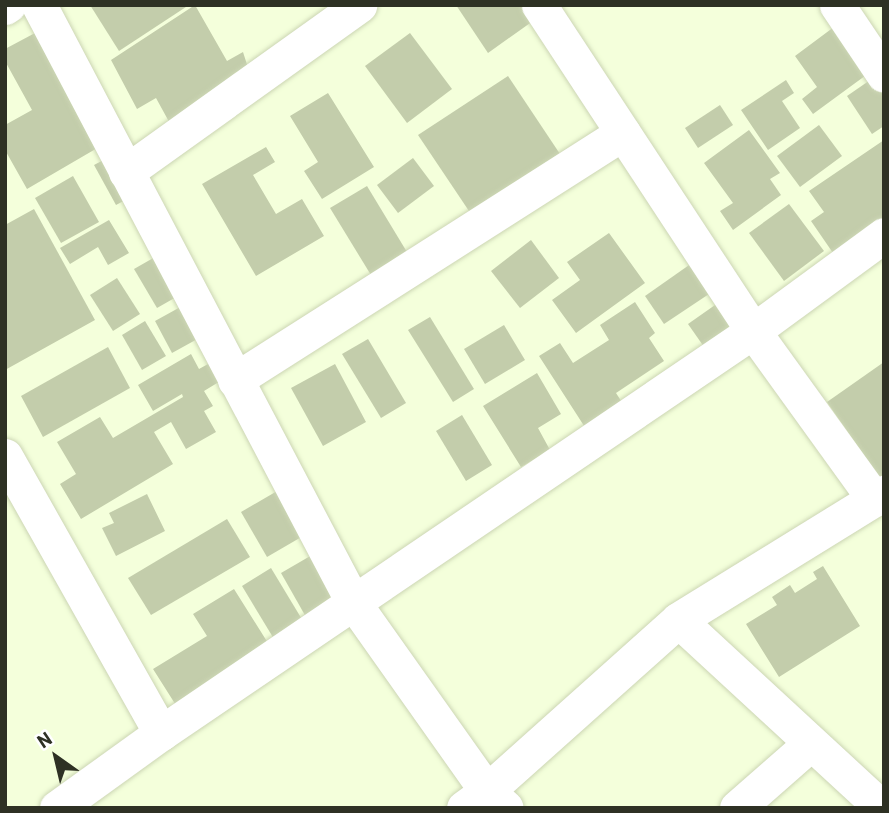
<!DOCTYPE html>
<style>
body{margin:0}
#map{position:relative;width:889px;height:813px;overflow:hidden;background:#f4ffdb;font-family:Barlow,sans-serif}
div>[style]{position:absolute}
.building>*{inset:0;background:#c3cdab}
.roads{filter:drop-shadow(0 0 2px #ccd6b4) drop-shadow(0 0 2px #ccd6b4)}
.street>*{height:35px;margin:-17.5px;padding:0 17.5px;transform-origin:17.5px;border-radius:17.5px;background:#fff}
span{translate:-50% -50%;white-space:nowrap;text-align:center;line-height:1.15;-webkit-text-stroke:5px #fff;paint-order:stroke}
.frame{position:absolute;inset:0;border:7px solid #2e3124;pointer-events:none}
.north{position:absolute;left:21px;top:722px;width:70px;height:70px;-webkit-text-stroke:5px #fff;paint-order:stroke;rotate:326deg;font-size:19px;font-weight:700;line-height:28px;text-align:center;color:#2e3124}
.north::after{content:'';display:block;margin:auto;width:24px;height:32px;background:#2e3124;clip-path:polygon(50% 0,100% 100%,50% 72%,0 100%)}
</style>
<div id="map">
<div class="building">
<div style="clip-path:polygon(90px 5px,189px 5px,119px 51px)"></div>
<div style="clip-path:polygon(195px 5px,227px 61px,243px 52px,251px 77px,173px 129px,156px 98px,137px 109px,111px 60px)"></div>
<div style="clip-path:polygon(456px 5px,522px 5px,533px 21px,488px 53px)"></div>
<div style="clip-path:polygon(842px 21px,873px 70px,813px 114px,802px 99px,817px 87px,795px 56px)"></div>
<div style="clip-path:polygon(35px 33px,99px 147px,27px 189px,5px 150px,5px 125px,32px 110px,5px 61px,5px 49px)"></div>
<div style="clip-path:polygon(410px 33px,452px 89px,407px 123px,365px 66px)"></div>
<div style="clip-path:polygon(508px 76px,562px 157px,473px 217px,418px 135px)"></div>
<div style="clip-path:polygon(876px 76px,884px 87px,884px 126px,872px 134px,847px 96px)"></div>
<div style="clip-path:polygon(786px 80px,794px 93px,782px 101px,800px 128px,768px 150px,741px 110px)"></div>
<div style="clip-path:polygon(328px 93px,374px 167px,322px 199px,304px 171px,318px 162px,290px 116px)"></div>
<div style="clip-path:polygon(720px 105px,733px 125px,698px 148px,685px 128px)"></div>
<div style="clip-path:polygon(819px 125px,842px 156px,800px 187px,777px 156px)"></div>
<div style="clip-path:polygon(749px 130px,780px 173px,770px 179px,781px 195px,733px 230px,720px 211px,733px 203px,704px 163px)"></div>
<div style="clip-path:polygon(884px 140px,884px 219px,833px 253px,811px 221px,824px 212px,809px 191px)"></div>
<div style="clip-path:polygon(266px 147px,275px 162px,253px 175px,276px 214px,302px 199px,324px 236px,256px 276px,202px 184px)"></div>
<div style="clip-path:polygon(111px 156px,133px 196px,116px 205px,94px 165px)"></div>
<div style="clip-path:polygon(413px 158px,434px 186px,398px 213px,377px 185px)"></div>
<div style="clip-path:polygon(73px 176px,99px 222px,61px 243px,35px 198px)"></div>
<div style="clip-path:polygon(367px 186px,410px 257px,374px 280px,330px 208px)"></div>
<div style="clip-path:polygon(789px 204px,824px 251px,784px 281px,749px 233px)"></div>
<div style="clip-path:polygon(34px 209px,95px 320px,5px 370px,5px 225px)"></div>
<div style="clip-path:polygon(109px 220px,129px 253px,108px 265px,98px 247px,70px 264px,60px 248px)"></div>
<div style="clip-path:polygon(609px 233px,645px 283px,576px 333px,552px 300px,580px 280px,567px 262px)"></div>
<div style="clip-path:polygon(531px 240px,559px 278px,520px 308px,491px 271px)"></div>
<div style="clip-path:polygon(155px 257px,178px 296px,157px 308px,134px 269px)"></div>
<div style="clip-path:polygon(692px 263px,712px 292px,664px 324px,645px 296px)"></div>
<div style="clip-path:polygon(117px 278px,140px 314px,113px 331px,90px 295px)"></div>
<div style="clip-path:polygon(725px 298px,746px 328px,709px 354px,688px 324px)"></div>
<div style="clip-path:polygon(635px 302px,655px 333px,649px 338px,664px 361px,616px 393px,625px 407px,588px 432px,539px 356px,560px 343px,573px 363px,609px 340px,600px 325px)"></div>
<div style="clip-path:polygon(184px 305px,201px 337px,172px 353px,155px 321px)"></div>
<div style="clip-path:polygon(430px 317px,474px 389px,453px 402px,408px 330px)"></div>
<div style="clip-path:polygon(145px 321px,166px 356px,142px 370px,122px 335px)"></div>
<div style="clip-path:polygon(504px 325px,525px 360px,485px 384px,464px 349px)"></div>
<div style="clip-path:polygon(368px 339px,406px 403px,381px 418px,342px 354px)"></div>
<div style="clip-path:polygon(108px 347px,130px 388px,43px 437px,21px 396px)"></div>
<div style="clip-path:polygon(191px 354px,199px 369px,217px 359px,227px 377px,204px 391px,213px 406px,204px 411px,216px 432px,186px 449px,171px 422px,154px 432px,173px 464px,81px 519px,60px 484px,76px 474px,57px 442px,100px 417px,113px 438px,183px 397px,182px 394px,153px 411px,138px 385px)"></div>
<div style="clip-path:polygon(884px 362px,884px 474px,879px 477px,827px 402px)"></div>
<div style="clip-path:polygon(335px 364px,366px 422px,323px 446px,291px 388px)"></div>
<div style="clip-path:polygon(537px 373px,561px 414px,538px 428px,550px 450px,521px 467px,483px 406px)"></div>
<div style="clip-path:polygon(462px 415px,492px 465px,466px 481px,436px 431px)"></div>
<div style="clip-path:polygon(284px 487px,310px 532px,267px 557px,241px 512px)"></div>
<div style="clip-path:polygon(147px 494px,165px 531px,116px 556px,102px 528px,114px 523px,109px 513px)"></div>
<div style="clip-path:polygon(227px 519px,250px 557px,151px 615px,128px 578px)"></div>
<div style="clip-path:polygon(312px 555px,337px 600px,306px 617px,281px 573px)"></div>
<div style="clip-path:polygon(823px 566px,860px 626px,779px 677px,746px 624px,777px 605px,772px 597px,790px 585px,795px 593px,817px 579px,813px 572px)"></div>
<div style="clip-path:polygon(271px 568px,303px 621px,274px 639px,242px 586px)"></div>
<div style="clip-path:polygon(234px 589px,273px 651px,179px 710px,153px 669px,207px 636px,193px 614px)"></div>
</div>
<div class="roads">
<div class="street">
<div style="left:39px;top:5px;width:675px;rotate:62.26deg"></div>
<div style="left:353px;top:602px;width:232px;rotate:54.7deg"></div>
<div style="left:487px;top:791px;width:256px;rotate:-41.8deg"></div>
<div style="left:539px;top:5px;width:390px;rotate:56.7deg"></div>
<div style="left:753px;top:331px;width:207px;rotate:54.2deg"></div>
<div style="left:837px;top:5px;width:84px;rotate:56.1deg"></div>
<div style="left:5px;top:7px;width:4px;rotate:-34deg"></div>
<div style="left:126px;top:172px;width:287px;rotate:-35.6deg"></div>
<div style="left:235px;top:380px;width:460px;rotate:-32.5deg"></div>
<div style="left:5px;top:456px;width:318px;rotate:60.6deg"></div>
<div style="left:161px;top:733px;width:716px;rotate:-34.18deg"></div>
<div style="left:753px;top:331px;width:162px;rotate:-36.2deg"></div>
<div style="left:57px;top:808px;width:128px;rotate:-35.8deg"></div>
<div style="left:464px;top:808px;width:29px;rotate:-36deg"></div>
<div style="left:487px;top:791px;width:25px;rotate:42deg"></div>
<div style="left:737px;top:808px;width:98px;rotate:-41.3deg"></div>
<div style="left:882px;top:808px;width:277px;rotate:-137.3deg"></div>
<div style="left:678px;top:620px;width:242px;rotate:-31.7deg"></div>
</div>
</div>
<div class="frame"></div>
<div class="north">N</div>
</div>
